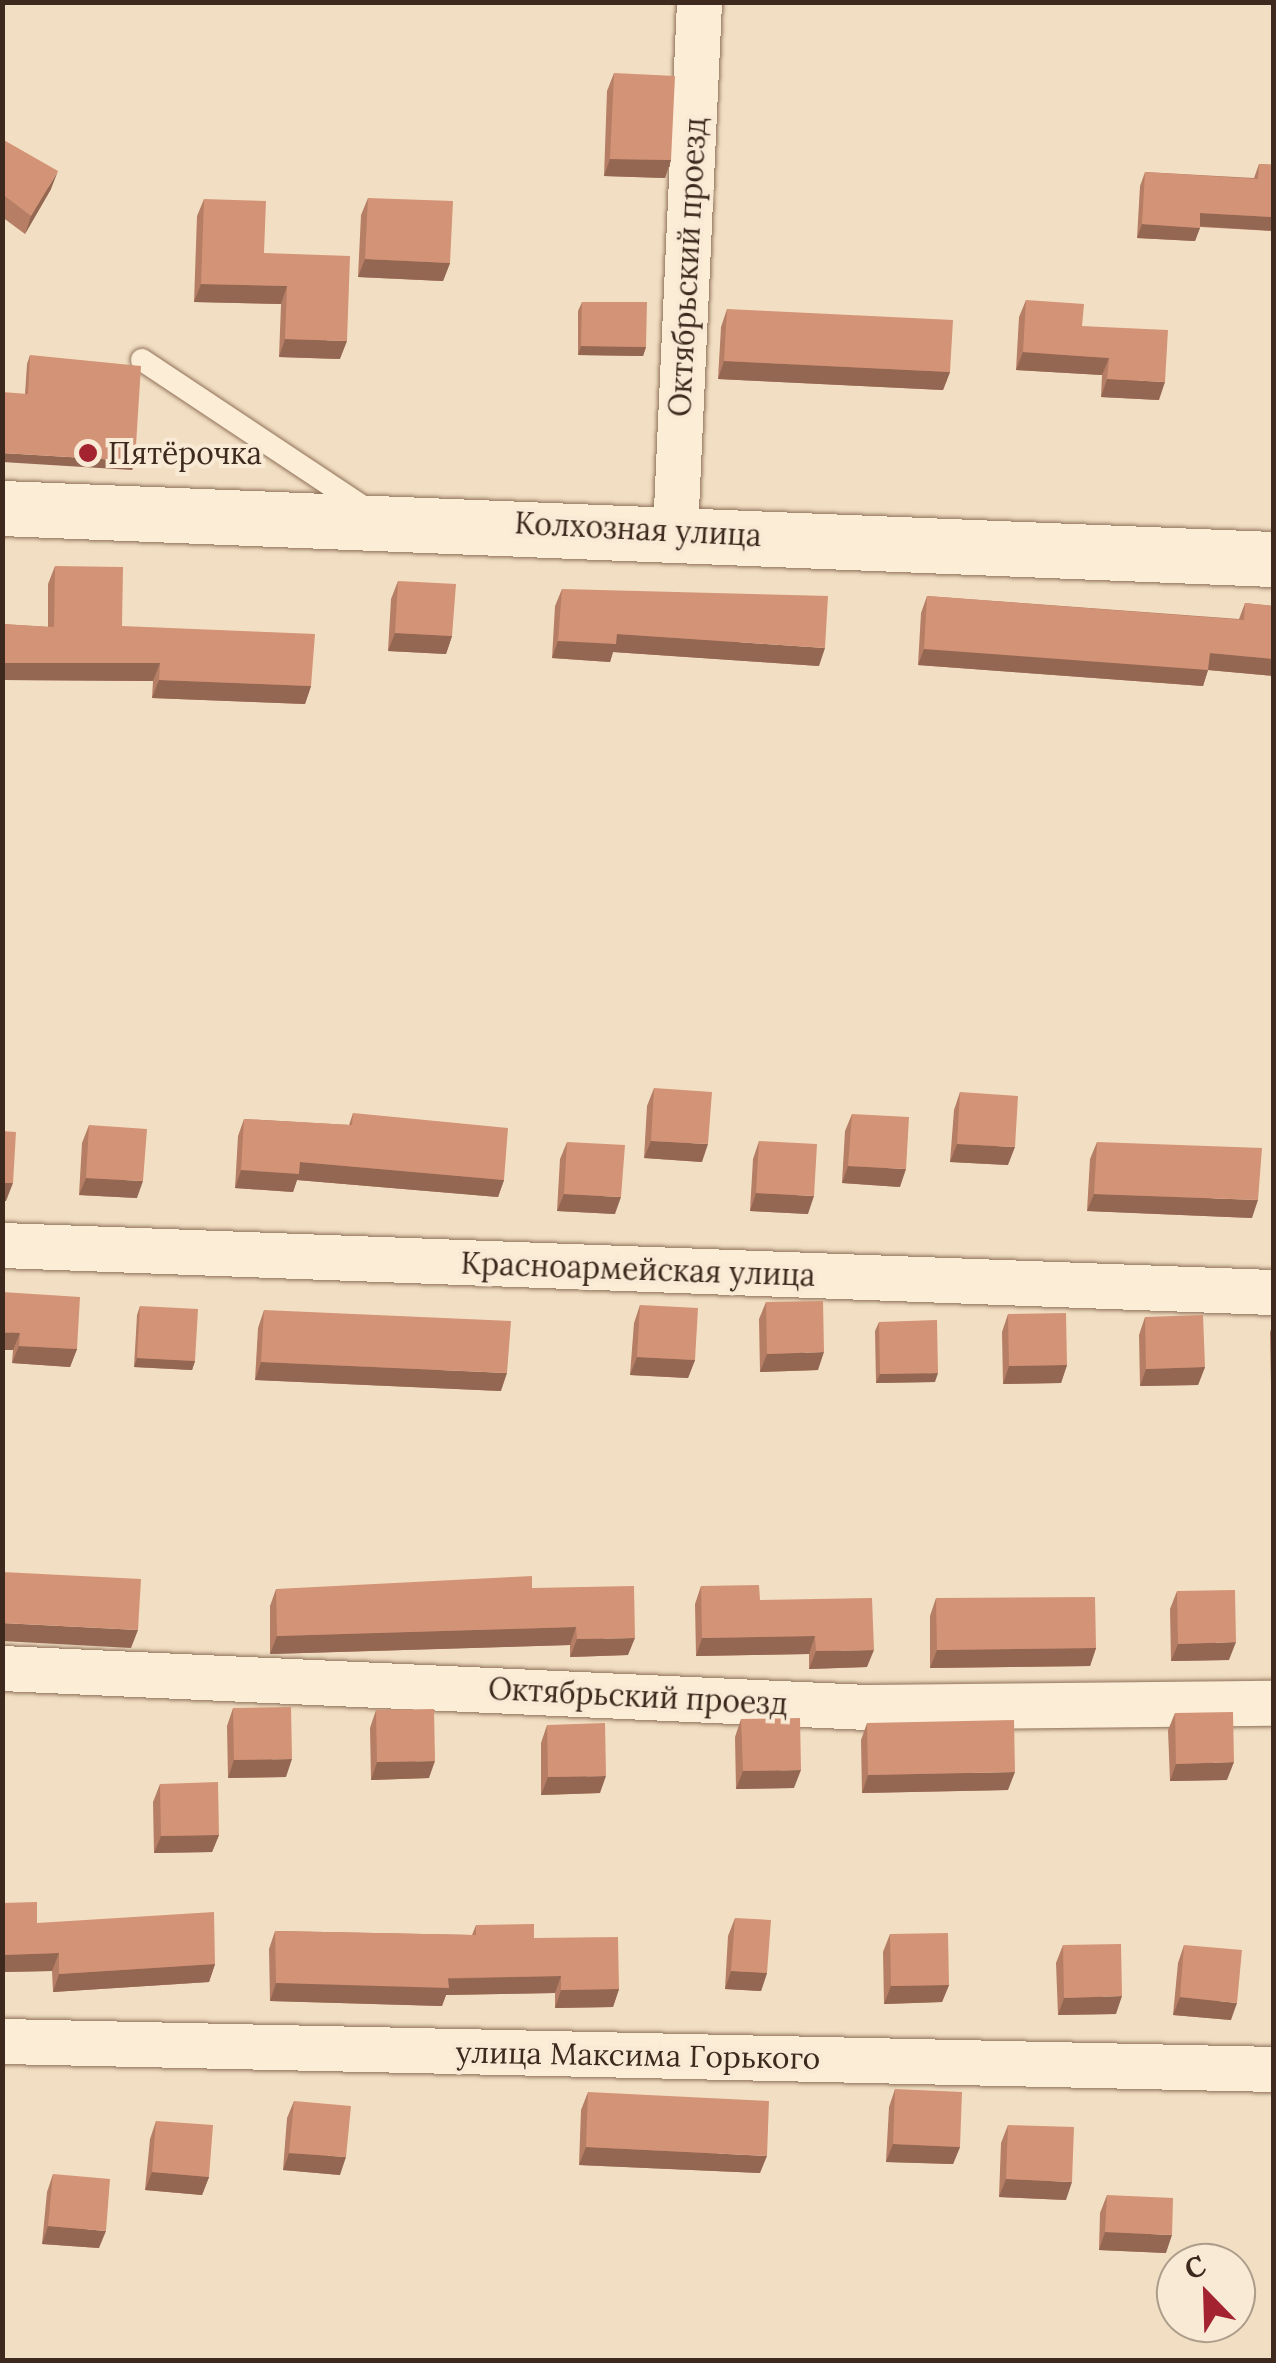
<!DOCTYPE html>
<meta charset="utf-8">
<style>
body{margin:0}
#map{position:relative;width:1276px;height:2363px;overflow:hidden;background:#f2dfc3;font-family:Lora,serif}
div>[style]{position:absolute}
.roads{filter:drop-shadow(0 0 2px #8e6f58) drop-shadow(0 0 2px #8e6f58)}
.service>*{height:22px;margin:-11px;padding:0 11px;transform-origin:11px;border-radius:11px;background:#fcedd7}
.minor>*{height:45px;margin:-22.5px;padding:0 22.5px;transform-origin:22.5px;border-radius:22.5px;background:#fcedd7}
.tertiary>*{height:55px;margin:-27.5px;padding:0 27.5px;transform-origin:27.5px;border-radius:27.5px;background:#fcedd7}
.wall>*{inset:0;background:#b57e65}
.shaded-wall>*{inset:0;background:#946753}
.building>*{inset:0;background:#d39376}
.dots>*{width:28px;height:28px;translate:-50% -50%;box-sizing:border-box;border:5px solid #f8ead4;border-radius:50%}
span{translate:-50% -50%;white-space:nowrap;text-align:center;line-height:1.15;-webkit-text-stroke:8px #f8ead4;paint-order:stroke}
.street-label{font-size:30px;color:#3d291d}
.poi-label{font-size:30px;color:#3d291d}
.left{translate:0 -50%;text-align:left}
.frame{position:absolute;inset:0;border:5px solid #3d291d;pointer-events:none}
.north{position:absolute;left:1156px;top:2243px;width:100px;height:100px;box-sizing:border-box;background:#f8ead4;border:2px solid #ad9d8b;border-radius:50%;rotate:337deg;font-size:28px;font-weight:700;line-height:40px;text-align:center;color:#3d291d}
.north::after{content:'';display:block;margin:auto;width:35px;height:45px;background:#a32330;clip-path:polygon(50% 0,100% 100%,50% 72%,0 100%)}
</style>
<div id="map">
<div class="roads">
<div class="service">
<div style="left:142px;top:360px;width:271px;rotate:33.6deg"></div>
</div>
<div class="minor">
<div style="left:675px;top:531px;width:530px;rotate:-87.4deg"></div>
<div style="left:2px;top:1245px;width:1273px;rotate:2.12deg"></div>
<div style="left:2px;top:1668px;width:866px;rotate:2.58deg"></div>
<div style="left:867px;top:1707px;width:407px;rotate:-0.6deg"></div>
<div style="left:2px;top:2041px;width:1272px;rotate:1.26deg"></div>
</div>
<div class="tertiary">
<div style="left:2px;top:508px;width:1273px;rotate:2.3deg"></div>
</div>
</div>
<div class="wall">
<div style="clip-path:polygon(614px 73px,671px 160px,665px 178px,604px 176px,607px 91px)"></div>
<div style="clip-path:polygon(2px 139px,51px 189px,25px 234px,2px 217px)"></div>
<div style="clip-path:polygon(1259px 164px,1274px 165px,1274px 231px,1200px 227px,1195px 241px,1137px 238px,1140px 186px,1145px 172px,1254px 178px)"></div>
<div style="clip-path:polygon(368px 198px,450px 263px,443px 281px,358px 277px,361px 215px)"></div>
<div style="clip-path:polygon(204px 199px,264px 253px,340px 359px,279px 357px,281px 304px,194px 302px,197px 216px)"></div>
<div style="clip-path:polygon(1026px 300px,1082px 326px,1159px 400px,1101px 397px,1102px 375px,1016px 370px,1019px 317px)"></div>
<div style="clip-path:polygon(582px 302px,646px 347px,643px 356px,578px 355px,578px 311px)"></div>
<div style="clip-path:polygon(727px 309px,950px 372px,943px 390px,718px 379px,721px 327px)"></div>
<div style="clip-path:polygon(30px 355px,135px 461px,132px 470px,25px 394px,27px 364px)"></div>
<div style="clip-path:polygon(55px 566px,122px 626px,311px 686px,305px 704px,152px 698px,153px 681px,3px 680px,2px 624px,48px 627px,48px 584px)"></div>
<div style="clip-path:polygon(398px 581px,452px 636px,446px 654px,388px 651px,391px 599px)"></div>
<div style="clip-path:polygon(562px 589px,819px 666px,613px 652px,610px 662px,552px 658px,555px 606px)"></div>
<div style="clip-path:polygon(927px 596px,1239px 619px,1245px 603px,1274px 606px,1274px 676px,1208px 670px,1203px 686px,918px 665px,921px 613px)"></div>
<div style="clip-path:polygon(654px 1088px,702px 1162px,644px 1158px,647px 1106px)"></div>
<div style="clip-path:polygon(960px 1092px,1008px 1165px,950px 1162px,954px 1110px)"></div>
<div style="clip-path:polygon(353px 1113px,504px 1180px,498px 1197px,297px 1180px,293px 1192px,235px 1188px,238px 1136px,244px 1119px,349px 1125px)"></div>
<div style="clip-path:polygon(852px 1114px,900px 1187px,842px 1183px,845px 1131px)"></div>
<div style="clip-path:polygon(89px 1125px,137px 1198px,79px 1195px,82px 1143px)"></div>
<div style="clip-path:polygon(759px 1141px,808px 1214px,750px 1211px,753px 1159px)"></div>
<div style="clip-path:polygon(567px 1142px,615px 1214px,557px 1211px,560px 1159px)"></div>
<div style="clip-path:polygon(1097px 1142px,1252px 1218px,1087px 1211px,1090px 1159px)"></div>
<div style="clip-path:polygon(2px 1292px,77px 1349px,70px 1367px,12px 1363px,13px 1350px)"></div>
<div style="clip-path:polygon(766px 1302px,818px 1370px,760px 1372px,759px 1319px)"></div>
<div style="clip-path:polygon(640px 1305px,695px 1360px,688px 1378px,630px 1375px,634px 1323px)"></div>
<div style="clip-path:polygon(140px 1306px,195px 1361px,192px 1370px,134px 1367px,137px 1315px)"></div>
<div style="clip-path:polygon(264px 1310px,501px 1391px,255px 1380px,258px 1328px)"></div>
<div style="clip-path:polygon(1008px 1314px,1067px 1365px,1061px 1383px,1003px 1384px,1002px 1332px)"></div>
<div style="clip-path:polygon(1145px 1317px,1205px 1367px,1198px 1385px,1140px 1386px,1139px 1335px)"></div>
<div style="clip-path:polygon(1274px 1321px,1274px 1384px,1271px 1383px,1270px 1332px)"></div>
<div style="clip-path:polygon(879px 1322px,935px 1382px,876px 1383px,875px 1331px)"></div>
<div style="clip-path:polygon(701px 1586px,760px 1600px,867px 1667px,809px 1669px,809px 1654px,696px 1656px,695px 1604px)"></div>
<div style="clip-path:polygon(532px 1588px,628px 1655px,570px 1657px,570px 1645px,270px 1654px,270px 1606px,276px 1589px)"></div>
<div style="clip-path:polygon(1177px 1591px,1229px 1660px,1171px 1661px,1170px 1609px)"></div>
<div style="clip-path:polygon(936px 1598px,1096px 1648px,1090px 1666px,930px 1668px,930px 1616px)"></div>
<div style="clip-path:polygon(233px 1708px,286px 1777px,228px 1778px,227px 1726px)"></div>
<div style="clip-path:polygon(376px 1710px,429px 1778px,371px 1780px,370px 1728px)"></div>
<div style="clip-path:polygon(1175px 1713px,1227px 1780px,1170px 1781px,1168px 1730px)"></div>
<div style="clip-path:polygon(741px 1719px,794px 1788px,736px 1789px,735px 1737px)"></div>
<div style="clip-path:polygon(867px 1723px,1008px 1790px,862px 1793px,861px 1740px)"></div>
<div style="clip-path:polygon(547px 1725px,600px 1793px,541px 1795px,541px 1743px)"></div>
<div style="clip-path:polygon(160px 1784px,219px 1835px,212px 1852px,154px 1853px,153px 1802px)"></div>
<div style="clip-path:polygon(2px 1903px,37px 1923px,215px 1964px,209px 1982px,53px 1992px,52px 1971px,2px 1972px)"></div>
<div style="clip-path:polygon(735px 1918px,767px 1973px,761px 1991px,725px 1989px,728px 1936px)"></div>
<div style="clip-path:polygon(476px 1925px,534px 1938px,619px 1989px,613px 2007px,555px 2008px,555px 1993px,446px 1995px,442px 2006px,270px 2001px,269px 1949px,275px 1931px,472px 1935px)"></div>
<div style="clip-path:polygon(890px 1934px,949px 1985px,942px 2002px,884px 2004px,883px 1952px)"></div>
<div style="clip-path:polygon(1063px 1945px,1116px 2014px,1058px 2015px,1056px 1963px)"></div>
<div style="clip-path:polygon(1184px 1945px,1231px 2020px,1173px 2015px,1178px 1963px)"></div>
<div style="clip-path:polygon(895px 2089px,960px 2147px,953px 2164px,886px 2162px,889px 2107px)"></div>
<div style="clip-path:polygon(588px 2092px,760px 2173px,579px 2165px,581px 2110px)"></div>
<div style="clip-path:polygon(294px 2101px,340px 2175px,283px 2170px,287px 2118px)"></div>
<div style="clip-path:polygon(156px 2121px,209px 2177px,202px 2195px,145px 2190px,150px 2139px)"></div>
<div style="clip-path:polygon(1008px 2125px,1066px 2200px,999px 2197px,1001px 2143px)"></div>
<div style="clip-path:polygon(53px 2174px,99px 2248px,42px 2244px,47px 2192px)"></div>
<div style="clip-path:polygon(1107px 2195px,1166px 2253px,1099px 2250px,1100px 2213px)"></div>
</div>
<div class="shaded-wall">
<div style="clip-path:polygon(610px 159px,671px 160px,665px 178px,604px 176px)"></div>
<div style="clip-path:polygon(58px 171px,51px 189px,25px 234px,31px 216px)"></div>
<div style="clip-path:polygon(1200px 213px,1274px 217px,1274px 231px,1196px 226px)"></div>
<div style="clip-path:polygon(1142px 224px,1200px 228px,1195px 241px,1137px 238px)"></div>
<div style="clip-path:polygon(365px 259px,450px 263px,443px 281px,358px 277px)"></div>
<div style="clip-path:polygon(201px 284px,287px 286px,281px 304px,194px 302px)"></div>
<div style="clip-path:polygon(285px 339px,347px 341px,340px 359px,279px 357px)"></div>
<div style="clip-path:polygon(581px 346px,646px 347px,643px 356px,578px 355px)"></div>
<div style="clip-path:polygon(1023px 352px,1109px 358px,1102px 375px,1016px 370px)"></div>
<div style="clip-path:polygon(724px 361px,950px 372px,943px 390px,718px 379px)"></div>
<div style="clip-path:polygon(1107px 379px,1165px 382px,1159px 400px,1101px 397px)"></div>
<div style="clip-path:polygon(2px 453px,135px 461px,132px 470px,2px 462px)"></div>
<div style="clip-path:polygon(395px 633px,452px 636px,446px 654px,388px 651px)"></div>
<div style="clip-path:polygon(617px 634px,825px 648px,819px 666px,613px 652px,610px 662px,552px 658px,558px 641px)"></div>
<div style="clip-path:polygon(924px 649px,1210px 653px,1274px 659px,1274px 676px,1208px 670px,1203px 686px,918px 665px)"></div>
<div style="clip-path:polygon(5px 663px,160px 663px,153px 681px,3px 680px,2px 682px,2px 670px)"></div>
<div style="clip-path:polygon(159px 680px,311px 686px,305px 704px,152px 698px)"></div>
<div style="clip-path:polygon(651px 1141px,708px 1144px,702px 1162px,644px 1158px)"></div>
<div style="clip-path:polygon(957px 1144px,1015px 1147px,1008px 1165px,950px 1162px)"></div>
<div style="clip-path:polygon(300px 1162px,504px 1180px,498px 1197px,297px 1180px,293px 1192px,235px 1188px,241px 1170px)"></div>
<div style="clip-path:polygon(848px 1166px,906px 1169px,900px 1187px,842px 1183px)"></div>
<div style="clip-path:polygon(86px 1178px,143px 1181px,137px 1198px,79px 1195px)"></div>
<div style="clip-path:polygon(2px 1183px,13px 1183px,6px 1201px,2px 1201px)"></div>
<div style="clip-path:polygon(756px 1193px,814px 1196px,808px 1214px,750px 1211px)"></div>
<div style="clip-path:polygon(564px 1194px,621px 1197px,615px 1214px,557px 1211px)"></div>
<div style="clip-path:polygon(1094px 1194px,1258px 1200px,1252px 1218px,1087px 1211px)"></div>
<div style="clip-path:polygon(2px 1332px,20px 1333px,13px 1350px,2px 1350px)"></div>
<div style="clip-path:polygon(19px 1346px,77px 1349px,70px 1367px,12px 1363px)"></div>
<div style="clip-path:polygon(824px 1352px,818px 1370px,760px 1372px,767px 1354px)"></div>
<div style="clip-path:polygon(637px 1357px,695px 1360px,688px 1378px,630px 1375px)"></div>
<div style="clip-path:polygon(137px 1358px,195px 1361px,192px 1370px,134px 1367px)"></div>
<div style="clip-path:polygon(261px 1362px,507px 1373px,501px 1391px,255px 1380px)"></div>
<div style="clip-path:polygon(1067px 1365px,1061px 1383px,1003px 1384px,1009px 1366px)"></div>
<div style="clip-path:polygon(1205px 1367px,1198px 1385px,1140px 1386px,1146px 1369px)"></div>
<div style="clip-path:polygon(938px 1373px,935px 1382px,876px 1383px,880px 1374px)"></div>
<div style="clip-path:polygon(2px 1623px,138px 1630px,131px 1648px,2px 1641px)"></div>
<div style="clip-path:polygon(576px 1627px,570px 1645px,270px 1654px,277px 1636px)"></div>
<div style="clip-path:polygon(815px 1636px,809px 1654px,696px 1656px,702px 1638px)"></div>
<div style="clip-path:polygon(635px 1638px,628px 1655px,570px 1657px,577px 1639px)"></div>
<div style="clip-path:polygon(1236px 1642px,1229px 1660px,1171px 1661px,1178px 1644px)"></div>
<div style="clip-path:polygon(1096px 1648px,1090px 1666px,930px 1668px,937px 1650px)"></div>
<div style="clip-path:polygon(874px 1650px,867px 1667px,809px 1669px,816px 1651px)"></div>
<div style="clip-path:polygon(292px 1759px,286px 1777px,228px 1778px,234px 1760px)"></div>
<div style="clip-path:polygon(435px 1761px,429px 1778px,371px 1780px,377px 1762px)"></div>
<div style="clip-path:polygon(1234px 1762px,1227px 1780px,1170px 1781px,1176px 1764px)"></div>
<div style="clip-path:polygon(801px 1770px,794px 1788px,736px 1789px,743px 1771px)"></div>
<div style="clip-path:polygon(1015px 1772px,1008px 1790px,862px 1793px,868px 1775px)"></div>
<div style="clip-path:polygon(606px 1776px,600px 1793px,541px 1795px,548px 1777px)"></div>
<div style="clip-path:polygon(219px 1835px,212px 1852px,154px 1853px,161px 1836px)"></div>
<div style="clip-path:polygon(59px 1953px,52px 1971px,2px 1972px,2px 1955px)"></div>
<div style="clip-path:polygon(215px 1964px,209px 1982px,53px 1992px,59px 1974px)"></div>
<div style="clip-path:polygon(731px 1971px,767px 1973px,761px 1991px,725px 1989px)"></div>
<div style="clip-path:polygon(561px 1976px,555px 1993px,446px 1995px,442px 2006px,270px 2001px,276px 1983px)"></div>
<div style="clip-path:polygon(949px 1985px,942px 2002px,884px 2004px,891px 1986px)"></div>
<div style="clip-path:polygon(619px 1989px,613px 2007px,555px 2008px,561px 1990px)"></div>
<div style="clip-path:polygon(1122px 1996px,1116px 2014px,1058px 2015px,1064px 1998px)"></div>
<div style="clip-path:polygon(1180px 1997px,1237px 2003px,1231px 2020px,1173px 2015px)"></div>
<div style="clip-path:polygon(893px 2144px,960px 2147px,953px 2164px,886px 2162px)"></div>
<div style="clip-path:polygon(586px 2147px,767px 2156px,760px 2173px,579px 2165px)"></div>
<div style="clip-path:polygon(289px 2153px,346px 2157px,340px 2175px,283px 2170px)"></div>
<div style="clip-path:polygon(152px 2172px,209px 2177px,202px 2195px,145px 2190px)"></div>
<div style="clip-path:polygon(1006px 2179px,1072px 2182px,1066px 2200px,999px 2197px)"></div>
<div style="clip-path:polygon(48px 2226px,106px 2231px,99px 2248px,42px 2244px)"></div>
<div style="clip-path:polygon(1105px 2232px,1172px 2235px,1166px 2253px,1099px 2250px)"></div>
</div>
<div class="building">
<div style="clip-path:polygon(614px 73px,675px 76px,671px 160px,610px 159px)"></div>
<div style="clip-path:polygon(2px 139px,58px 171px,31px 216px,2px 194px)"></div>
<div style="clip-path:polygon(1259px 164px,1274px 165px,1274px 217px,1200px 213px,1200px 228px,1142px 224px,1145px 172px,1258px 179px)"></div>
<div style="clip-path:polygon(368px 198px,453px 201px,450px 263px,365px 259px)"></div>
<div style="clip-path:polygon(204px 199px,266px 201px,264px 253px,350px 256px,347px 341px,285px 339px,287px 286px,201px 284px)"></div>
<div style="clip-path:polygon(1026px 300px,1084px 304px,1082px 326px,1168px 330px,1165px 382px,1107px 379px,1109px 358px,1023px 352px)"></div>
<div style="clip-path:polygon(582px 302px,647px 302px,646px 347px,581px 346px)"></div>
<div style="clip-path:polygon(727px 309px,953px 320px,950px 372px,724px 361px)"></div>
<div style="clip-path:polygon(30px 355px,141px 366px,135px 461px,2px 453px,2px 392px,28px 394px)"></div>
<div style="clip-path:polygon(55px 566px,123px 567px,122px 626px,315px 634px,311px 686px,159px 680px,160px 663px,5px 663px,5px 676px,2px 676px,2px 624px,54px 627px)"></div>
<div style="clip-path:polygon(398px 581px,456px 584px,452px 636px,395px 633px)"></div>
<div style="clip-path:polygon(562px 589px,828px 596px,825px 648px,617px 634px,616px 644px,558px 641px)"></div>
<div style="clip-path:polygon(927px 596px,1244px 620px,1245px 603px,1274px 606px,1274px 659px,1210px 653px,1208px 670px,924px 649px)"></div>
<div style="clip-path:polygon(654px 1088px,712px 1092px,708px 1144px,651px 1141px)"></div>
<div style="clip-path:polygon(960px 1092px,1018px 1096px,1015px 1147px,957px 1144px)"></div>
<div style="clip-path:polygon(353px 1113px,508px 1128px,504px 1180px,300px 1162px,299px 1174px,241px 1170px,244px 1119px,352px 1125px)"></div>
<div style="clip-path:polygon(852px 1114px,909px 1117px,906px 1169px,848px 1166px)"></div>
<div style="clip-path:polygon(89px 1125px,147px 1129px,143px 1181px,86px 1178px)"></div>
<div style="clip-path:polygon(2px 1131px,16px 1132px,13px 1183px,2px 1183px)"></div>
<div style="clip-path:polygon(759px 1141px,817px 1144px,814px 1196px,756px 1193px)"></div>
<div style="clip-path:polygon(567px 1142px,625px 1145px,621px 1197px,564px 1194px)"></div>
<div style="clip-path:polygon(1097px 1142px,1262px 1148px,1258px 1200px,1094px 1194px)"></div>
<div style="clip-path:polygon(2px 1292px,80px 1297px,77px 1349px,19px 1346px,20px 1333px,2px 1332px)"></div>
<div style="clip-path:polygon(823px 1301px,824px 1352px,767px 1354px,766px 1302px)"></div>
<div style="clip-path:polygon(640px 1305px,698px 1308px,695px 1360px,637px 1357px)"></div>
<div style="clip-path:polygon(140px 1306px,198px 1309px,195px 1361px,137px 1358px)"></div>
<div style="clip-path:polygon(264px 1310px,511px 1321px,507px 1373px,261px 1362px)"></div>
<div style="clip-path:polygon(1066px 1313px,1067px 1365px,1009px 1366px,1008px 1314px)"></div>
<div style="clip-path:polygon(1203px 1315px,1205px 1367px,1146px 1369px,1145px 1317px)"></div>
<div style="clip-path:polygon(937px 1320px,938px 1373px,880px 1374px,879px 1322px)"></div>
<div style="clip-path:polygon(2px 1572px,141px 1579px,138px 1630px,2px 1623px)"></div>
<div style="clip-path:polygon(532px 1576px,532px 1588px,634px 1586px,635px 1638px,577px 1639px,576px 1627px,277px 1636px,276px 1589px)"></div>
<div style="clip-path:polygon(759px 1585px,760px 1600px,872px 1598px,874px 1650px,816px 1651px,815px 1636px,702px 1638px,701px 1586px)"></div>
<div style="clip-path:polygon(1235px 1590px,1236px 1642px,1178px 1644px,1177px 1591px)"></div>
<div style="clip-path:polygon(1095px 1597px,1096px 1648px,937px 1650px,936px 1598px)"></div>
<div style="clip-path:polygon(291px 1707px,292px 1759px,234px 1760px,233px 1708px)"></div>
<div style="clip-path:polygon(434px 1709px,435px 1761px,377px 1762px,376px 1710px)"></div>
<div style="clip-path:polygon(1233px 1712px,1234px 1762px,1176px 1764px,1175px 1713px)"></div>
<div style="clip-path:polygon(800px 1718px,801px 1770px,743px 1771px,741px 1719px)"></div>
<div style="clip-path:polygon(1014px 1720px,1015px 1772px,868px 1775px,867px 1723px)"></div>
<div style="clip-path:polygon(605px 1723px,606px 1776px,548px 1777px,547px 1725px)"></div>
<div style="clip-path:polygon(218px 1782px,219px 1835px,161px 1836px,160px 1784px)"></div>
<div style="clip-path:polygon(37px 1902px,37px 1923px,214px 1912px,215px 1964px,59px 1974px,59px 1953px,2px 1955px,2px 1903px)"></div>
<div style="clip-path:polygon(735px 1918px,771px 1920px,767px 1973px,731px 1971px)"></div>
<div style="clip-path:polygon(534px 1924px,534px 1938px,618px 1937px,619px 1989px,561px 1990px,561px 1976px,448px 1978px,449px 1988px,276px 1983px,275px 1931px,476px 1935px,476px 1925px)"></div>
<div style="clip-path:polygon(948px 1933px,949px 1985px,891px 1986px,890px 1934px)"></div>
<div style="clip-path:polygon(1121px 1944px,1122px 1996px,1064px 1998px,1063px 1945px)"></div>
<div style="clip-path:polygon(1184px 1945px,1242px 1950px,1237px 2003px,1180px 1997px)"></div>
<div style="clip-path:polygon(895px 2089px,962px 2092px,960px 2147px,893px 2144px)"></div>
<div style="clip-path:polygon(588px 2092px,769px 2101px,767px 2156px,586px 2147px)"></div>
<div style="clip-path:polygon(294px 2101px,351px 2106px,346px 2157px,289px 2153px)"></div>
<div style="clip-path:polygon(156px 2121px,213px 2125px,209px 2177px,152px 2172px)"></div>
<div style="clip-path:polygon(1008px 2125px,1074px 2127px,1072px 2182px,1006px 2179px)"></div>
<div style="clip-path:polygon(53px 2174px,110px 2179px,106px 2231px,48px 2226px)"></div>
<div style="clip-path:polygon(1107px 2195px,1173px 2198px,1172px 2235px,1105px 2232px)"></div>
</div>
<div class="dots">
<div style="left:88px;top:453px;background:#a32330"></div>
</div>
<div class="street-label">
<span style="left:687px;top:267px;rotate:-87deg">Октябрьский проезд</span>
<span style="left:638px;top:529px;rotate:3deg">Колхозная улица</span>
<span style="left:638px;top:1269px;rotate:2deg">Красноармейская улица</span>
<span style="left:638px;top:1696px;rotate:3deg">Октябрьский проезд</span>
<span style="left:638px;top:2055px;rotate:1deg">улица Максима Горького</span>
</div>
<div class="poi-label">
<span class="left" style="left:108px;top:453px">Пятёрочка</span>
</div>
<div class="frame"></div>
<div class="north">С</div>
</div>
